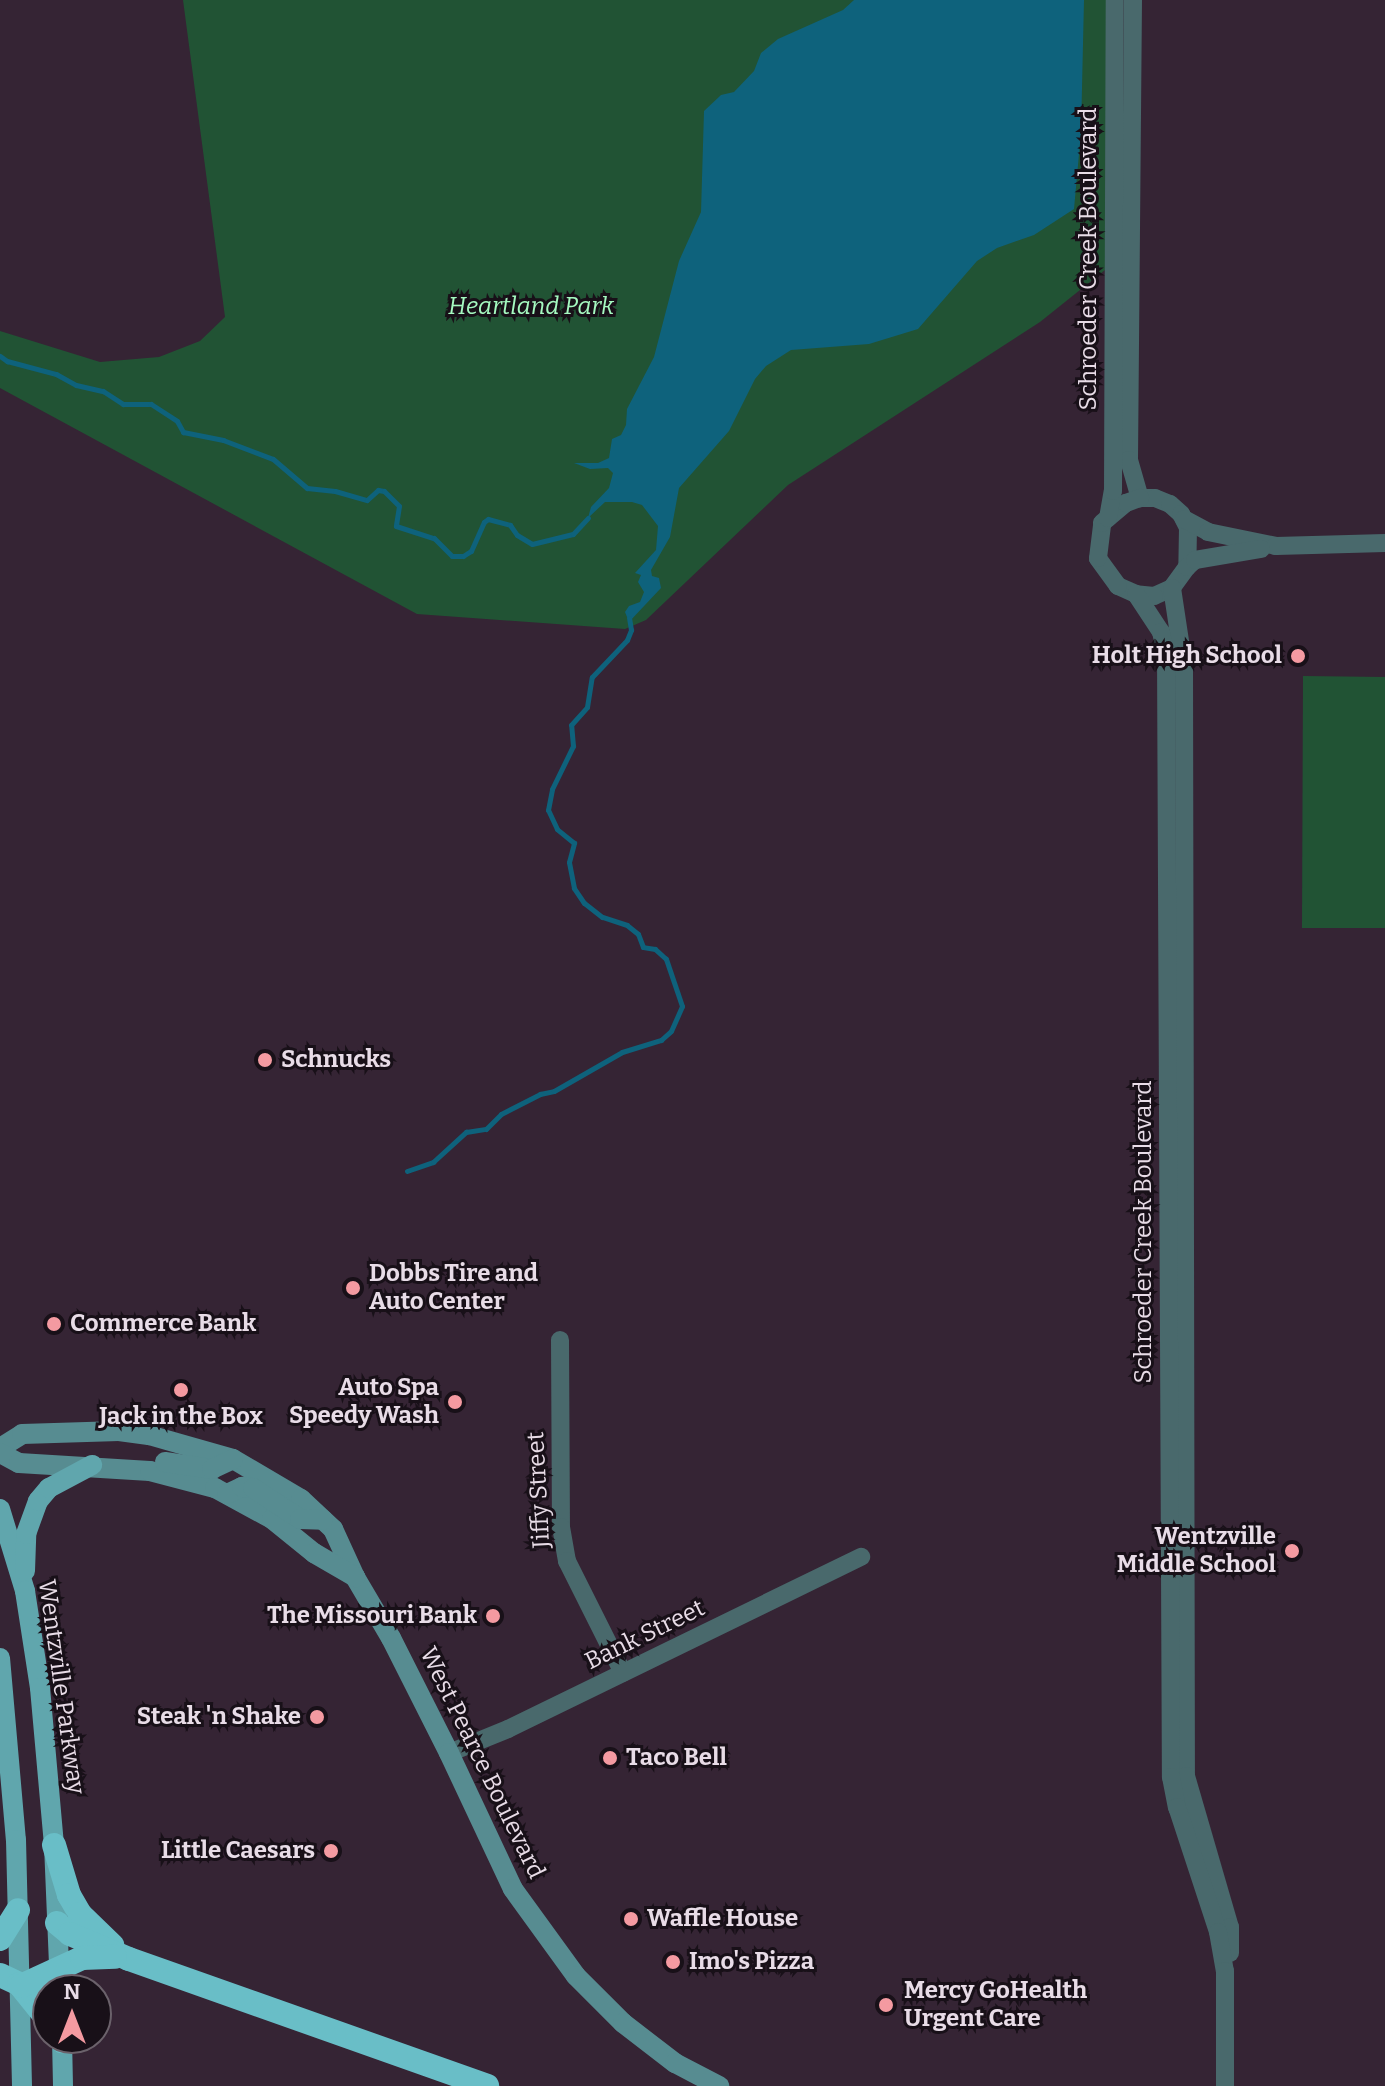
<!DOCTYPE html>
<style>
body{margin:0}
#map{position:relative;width:1385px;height:2086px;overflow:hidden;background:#352434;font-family:Bitter,serif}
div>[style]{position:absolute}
.green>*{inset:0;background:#215334}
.water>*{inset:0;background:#0e627c}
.stream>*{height:5px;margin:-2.5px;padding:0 2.5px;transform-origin:2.5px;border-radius:2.5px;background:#0e627c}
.street>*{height:18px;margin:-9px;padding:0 9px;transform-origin:9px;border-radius:9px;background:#49696c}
.secondary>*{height:20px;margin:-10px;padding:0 10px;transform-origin:10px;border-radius:10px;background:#578c91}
.primary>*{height:20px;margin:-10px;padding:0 10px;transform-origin:10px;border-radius:10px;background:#60a6ad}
.highway>*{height:24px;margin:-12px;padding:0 12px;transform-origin:12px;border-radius:12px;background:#69bec7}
.dots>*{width:22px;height:22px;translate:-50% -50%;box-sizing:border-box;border:4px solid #181018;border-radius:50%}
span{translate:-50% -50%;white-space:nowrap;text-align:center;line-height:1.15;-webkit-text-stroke:6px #181018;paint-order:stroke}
.street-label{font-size:24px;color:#e8dce7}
.park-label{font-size:24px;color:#a5f9c0;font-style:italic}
.poi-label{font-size:24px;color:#e8dce7;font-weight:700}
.right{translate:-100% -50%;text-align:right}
.left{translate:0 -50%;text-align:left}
.north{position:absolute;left:32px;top:1974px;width:80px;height:80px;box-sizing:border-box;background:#181018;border:2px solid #6b626b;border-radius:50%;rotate:0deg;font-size:22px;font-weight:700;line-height:32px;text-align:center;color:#e8dce7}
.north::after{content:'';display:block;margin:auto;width:28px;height:36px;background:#f49aa1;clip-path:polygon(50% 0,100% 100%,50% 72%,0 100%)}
</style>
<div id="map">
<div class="green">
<div style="clip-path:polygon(183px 0,1107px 0,1105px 270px,1040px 322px,788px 485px,646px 620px,625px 629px,417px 614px,0 388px,0 331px,100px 362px,159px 357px,200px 341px,225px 317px)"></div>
<div style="clip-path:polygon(1303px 676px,1385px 677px,1385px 928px,1302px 928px)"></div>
</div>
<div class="water">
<div style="clip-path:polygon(854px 0,1084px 0,1081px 132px,1074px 209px,1034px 235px,997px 248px,977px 261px,918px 329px,869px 344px,791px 350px,766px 366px,755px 379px,729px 431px,679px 488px,670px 537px,651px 570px,652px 576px,659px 578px,661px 588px,629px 622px,625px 612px,629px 606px,640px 602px,644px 592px,638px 582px,641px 575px,635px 573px,656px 550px,658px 526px,642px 505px,632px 502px,605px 502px,588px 518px,591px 507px,609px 488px,613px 473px,608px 468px,590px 469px,574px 463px,598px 463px,609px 458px,612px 439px,621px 435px,626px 425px,627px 409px,654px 357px,679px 261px,701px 212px,704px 111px,721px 95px,734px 92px,754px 71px,761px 53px,778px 39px,843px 10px)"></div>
</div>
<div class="stream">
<div style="left:0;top:356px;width:9px;rotate:36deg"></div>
<div style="left:7px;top:361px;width:51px;rotate:14.9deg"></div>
<div style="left:56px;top:374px;width:23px;rotate:29deg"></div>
<div style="left:76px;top:385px;width:28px;rotate:13deg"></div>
<div style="left:103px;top:391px;width:24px;rotate:33deg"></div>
<div style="left:123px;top:404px;width:28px"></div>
<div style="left:151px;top:404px;width:31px;rotate:33deg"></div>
<div style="left:177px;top:421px;width:13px;rotate:61deg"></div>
<div style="left:183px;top:432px;width:41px;rotate:11.3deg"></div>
<div style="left:223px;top:440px;width:53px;rotate:20.8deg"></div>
<div style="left:273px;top:459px;width:45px;rotate:40.5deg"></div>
<div style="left:307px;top:488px;width:28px;rotate:6deg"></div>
<div style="left:335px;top:491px;width:33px;rotate:16deg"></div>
<div style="left:367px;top:500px;width:15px;rotate:-42deg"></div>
<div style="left:378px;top:490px;width:6px;rotate:9deg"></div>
<div style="left:384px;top:491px;width:21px;rotate:45deg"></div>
<div style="left:399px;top:506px;width:20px;rotate:99deg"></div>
<div style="left:396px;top:526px;width:40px;rotate:18deg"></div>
<div style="left:434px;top:538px;width:25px;rotate:45deg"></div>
<div style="left:452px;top:556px;width:11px"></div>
<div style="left:463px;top:556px;width:9px;rotate:-32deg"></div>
<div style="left:471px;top:551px;width:32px;rotate:-66deg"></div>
<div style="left:484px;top:522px;width:5px;rotate:-37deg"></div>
<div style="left:488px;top:519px;width:23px;rotate:15deg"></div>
<div style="left:510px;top:525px;width:12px;rotate:55deg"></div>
<div style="left:517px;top:535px;width:17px;rotate:31deg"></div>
<div style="left:532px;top:544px;width:42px;rotate:-13.7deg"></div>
<div style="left:573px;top:534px;width:22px;rotate:-47deg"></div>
<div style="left:407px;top:1171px;width:28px;rotate:-19deg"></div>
<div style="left:433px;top:1162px;width:45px;rotate:-42.3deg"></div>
<div style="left:466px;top:1132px;width:20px;rotate:-9deg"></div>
<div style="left:486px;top:1129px;width:21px;rotate:-45deg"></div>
<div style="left:501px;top:1114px;width:44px;rotate:-27.1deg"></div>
<div style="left:540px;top:1094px;width:14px;rotate:-12deg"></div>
<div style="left:554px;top:1091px;width:78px;rotate:-29.8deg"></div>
<div style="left:622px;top:1052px;width:41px;rotate:-17.1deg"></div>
<div style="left:661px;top:1040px;width:13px;rotate:-42deg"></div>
<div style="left:671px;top:1031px;width:27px;rotate:-66deg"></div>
<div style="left:682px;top:1006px;width:50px;rotate:-108.8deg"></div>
<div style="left:666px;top:959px;width:15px;rotate:-138deg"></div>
<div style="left:655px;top:949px;width:12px;rotate:-171deg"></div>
<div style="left:643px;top:947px;width:14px;rotate:-111deg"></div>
<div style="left:638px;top:934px;width:14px;rotate:-141deg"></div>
<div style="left:627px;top:925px;width:26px;rotate:-162deg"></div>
<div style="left:602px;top:917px;width:23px;rotate:-142deg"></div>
<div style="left:584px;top:903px;width:18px;rotate:-124deg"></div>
<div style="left:574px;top:888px;width:26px;rotate:-101deg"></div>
<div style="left:569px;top:862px;width:20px;rotate:-75deg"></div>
<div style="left:574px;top:843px;width:22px;rotate:-141deg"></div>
<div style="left:557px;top:829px;width:21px;rotate:-115deg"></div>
<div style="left:548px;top:810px;width:21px;rotate:-79deg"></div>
<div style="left:552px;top:789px;width:48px;rotate:-64deg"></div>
<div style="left:573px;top:746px;width:21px;rotate:-95deg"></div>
<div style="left:571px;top:725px;width:24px;rotate:-48deg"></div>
<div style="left:587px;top:707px;width:30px;rotate:-81deg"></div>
<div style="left:592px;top:677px;width:51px;rotate:-46.6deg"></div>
<div style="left:627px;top:640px;width:11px;rotate:-68deg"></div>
<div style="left:631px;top:630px;width:12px;rotate:-99deg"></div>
</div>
<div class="street">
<div style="left:1133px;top:0;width:460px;rotate:90.5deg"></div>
<div style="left:1129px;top:460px;width:40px;rotate:74deg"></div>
<div style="left:1140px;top:498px;width:15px"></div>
<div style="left:1155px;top:498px;width:16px;rotate:22deg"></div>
<div style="left:1170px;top:504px;width:15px;rotate:42deg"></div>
<div style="left:1181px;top:514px;width:16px;rotate:63deg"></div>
<div style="left:1188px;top:528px;width:39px;rotate:91deg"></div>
<div style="left:1187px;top:567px;width:26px;rotate:126deg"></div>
<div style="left:1172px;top:588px;width:20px;rotate:156deg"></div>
<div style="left:1154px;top:596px;width:18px;rotate:-174deg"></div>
<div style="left:1136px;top:594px;width:20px;rotate:-156deg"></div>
<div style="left:1118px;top:586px;width:34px;rotate:-126deg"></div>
<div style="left:1098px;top:558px;width:35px;rotate:-83deg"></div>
<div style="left:1102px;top:523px;width:31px;rotate:-40deg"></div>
<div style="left:1126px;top:503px;width:15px;rotate:-20deg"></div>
<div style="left:1108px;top:518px;width:27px;rotate:-80deg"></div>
<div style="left:1113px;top:491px;width:491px;rotate:-89.8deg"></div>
<div style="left:1184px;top:519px;width:27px;rotate:28deg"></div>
<div style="left:1208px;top:532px;width:69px;rotate:11.6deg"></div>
<div style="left:1276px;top:546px;width:109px;rotate:-1.6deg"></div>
<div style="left:1187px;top:567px;width:11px;rotate:-41deg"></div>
<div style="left:1195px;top:560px;width:67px;rotate:-9.5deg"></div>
<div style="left:1172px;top:588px;width:80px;rotate:81.4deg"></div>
<div style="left:1184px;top:667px;width:1109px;rotate:89.9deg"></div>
<div style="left:1186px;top:1776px;width:157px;rotate:73.8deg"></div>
<div style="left:1230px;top:1927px;width:26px;rotate:90deg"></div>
<div style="left:1136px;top:594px;width:45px;rotate:56.7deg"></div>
<div style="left:1161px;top:632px;width:22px;rotate:77deg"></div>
<div style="left:1166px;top:653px;width:1124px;rotate:89.75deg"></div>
<div style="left:1171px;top:1777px;width:31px;rotate:79deg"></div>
<div style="left:1177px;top:1807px;width:132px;rotate:71.8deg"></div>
<div style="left:1218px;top:1932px;width:40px;rotate:80deg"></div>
<div style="left:1225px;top:1971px;width:115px;rotate:90deg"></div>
<div style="left:560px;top:1340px;width:187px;rotate:89.7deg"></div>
<div style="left:561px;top:1527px;width:35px;rotate:80deg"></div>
<div style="left:567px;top:1561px;width:125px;rotate:63.4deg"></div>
<div style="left:449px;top:1753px;width:64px;rotate:-22.1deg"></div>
<div style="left:508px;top:1729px;width:393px;rotate:-26deg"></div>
</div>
<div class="secondary">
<div style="left:0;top:1448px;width:26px;rotate:-32deg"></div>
<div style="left:22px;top:1434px;width:97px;rotate:-1.8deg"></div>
<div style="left:119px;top:1431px;width:30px;rotate:8deg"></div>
<div style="left:149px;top:1435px;width:87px;rotate:15.9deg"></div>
<div style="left:233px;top:1459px;width:79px;rotate:30.5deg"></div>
<div style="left:301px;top:1499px;width:44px;rotate:43.2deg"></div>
<div style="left:333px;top:1529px;width:53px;rotate:65.4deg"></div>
<div style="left:355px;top:1577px;width:71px;rotate:59.5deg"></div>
<div style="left:391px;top:1638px;width:129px;rotate:63.2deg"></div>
<div style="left:449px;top:1753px;width:150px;rotate:64.8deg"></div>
<div style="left:513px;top:1889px;width:107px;rotate:54.1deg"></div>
<div style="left:576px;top:1976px;width:66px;rotate:45deg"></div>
<div style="left:623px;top:2023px;width:66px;rotate:37.6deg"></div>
<div style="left:675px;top:2063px;width:50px;rotate:27.6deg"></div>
<div style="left:0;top:1453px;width:21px;rotate:28deg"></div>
<div style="left:19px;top:1463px;width:131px;rotate:3.5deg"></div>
<div style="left:150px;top:1471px;width:67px;rotate:14.7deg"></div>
<div style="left:215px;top:1488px;width:65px;rotate:28.5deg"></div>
<div style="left:272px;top:1519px;width:54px;rotate:39deg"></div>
<div style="left:314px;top:1553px;width:48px;rotate:30.3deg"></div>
<div style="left:165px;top:1462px;width:48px;rotate:8.5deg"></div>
<div style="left:212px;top:1469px;width:23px;rotate:-25deg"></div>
<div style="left:227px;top:1494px;width:17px;rotate:-25deg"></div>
<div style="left:242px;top:1487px;width:11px;rotate:5deg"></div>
<div style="left:253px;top:1488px;width:56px;rotate:33.4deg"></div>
<div style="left:300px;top:1519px;width:23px;rotate:2deg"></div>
</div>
<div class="primary">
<div style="left:0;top:1509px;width:86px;rotate:73deg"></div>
<div style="left:25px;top:1591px;width:98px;rotate:81.2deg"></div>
<div style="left:40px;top:1688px;width:158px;rotate:84.9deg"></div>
<div style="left:54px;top:1845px;width:145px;rotate:87.6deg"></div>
<div style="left:25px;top:1571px;width:37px;rotate:-88deg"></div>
<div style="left:26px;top:1534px;width:35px;rotate:-70deg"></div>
<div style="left:38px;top:1501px;width:17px;rotate:-50deg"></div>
<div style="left:49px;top:1488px;width:49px;rotate:-28.1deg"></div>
<div style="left:0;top:1658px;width:183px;rotate:85deg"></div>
<div style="left:16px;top:1840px;width:246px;rotate:88.6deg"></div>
<div style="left:62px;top:2038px;width:48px;rotate:88.8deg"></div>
</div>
<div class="highway">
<div style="left:54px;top:1845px;width:52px;rotate:73.3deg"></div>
<div style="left:69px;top:1895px;width:22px;rotate:60deg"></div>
<div style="left:80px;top:1914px;width:45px;rotate:44.1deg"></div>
<div style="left:57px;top:1923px;width:17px;rotate:40deg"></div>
<div style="left:70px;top:1934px;width:64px;rotate:23deg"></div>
<div style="left:129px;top:1959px;width:380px;rotate:19.5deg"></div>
<div style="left:0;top:1939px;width:34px;rotate:-58deg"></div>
<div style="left:0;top:1975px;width:21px;rotate:25deg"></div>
<div style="left:19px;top:1984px;width:46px;rotate:51.1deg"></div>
<div style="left:21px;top:1986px;width:67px;rotate:-24.7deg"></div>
<div style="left:82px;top:1958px;width:33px;rotate:-2deg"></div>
<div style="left:60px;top:2038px;width:4px;rotate:56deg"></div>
</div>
<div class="dots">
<div style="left:1298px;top:656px;background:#f49aa1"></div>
<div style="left:265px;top:1060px;background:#f49aa1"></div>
<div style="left:353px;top:1288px;background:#f49aa1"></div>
<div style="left:54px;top:1324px;background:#f49aa1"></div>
<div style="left:181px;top:1390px;background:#f49aa1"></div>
<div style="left:455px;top:1402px;background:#f49aa1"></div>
<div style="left:1292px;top:1551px;background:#f49aa1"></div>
<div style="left:493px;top:1616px;background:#f49aa1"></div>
<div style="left:317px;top:1717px;background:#f49aa1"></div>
<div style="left:610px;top:1758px;background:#f49aa1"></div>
<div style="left:331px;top:1851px;background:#f49aa1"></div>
<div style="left:631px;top:1919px;background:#f49aa1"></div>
<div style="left:673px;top:1962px;background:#f49aa1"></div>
<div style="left:886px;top:2005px;background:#f49aa1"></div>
</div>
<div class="street-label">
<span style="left:1089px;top:259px;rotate:-90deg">Schroeder Creek Boulevard</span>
<span style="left:1144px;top:1232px;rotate:-90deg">Schroeder Creek Boulevard</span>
<span style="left:539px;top:1490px;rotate:-93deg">Jiffy Street</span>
<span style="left:645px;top:1635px;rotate:-26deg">Bank Street</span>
<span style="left:61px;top:1687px;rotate:82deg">Wentzville Parkway</span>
<span style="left:482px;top:1763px;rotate:64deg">West Pearce Boulevard</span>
</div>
<div class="park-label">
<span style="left:531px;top:307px">Heartland Park</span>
</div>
<div class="poi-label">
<span class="right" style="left:1282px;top:656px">Holt High School</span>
<span class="left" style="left:281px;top:1060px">Schnucks</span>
<span class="left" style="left:369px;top:1288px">Dobbs Tire and<br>Auto Center</span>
<span class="left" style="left:70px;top:1324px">Commerce Bank</span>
<span class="right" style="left:439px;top:1402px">Auto Spa<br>Speedy Wash</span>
<span style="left:181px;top:1417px">Jack in the Box</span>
<span class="right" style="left:1276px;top:1551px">Wentzville<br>Middle School</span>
<span class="right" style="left:477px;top:1616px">The Missouri Bank</span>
<span class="right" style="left:301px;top:1717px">Steak 'n Shake</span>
<span class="left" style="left:626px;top:1758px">Taco Bell</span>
<span class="right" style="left:315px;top:1851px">Little Caesars</span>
<span class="left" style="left:647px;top:1919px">Waffle House</span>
<span class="left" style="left:689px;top:1962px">Imo's Pizza</span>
<span class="left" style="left:904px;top:2005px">Mercy GoHealth<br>Urgent Care</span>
</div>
<div class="north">N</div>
</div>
